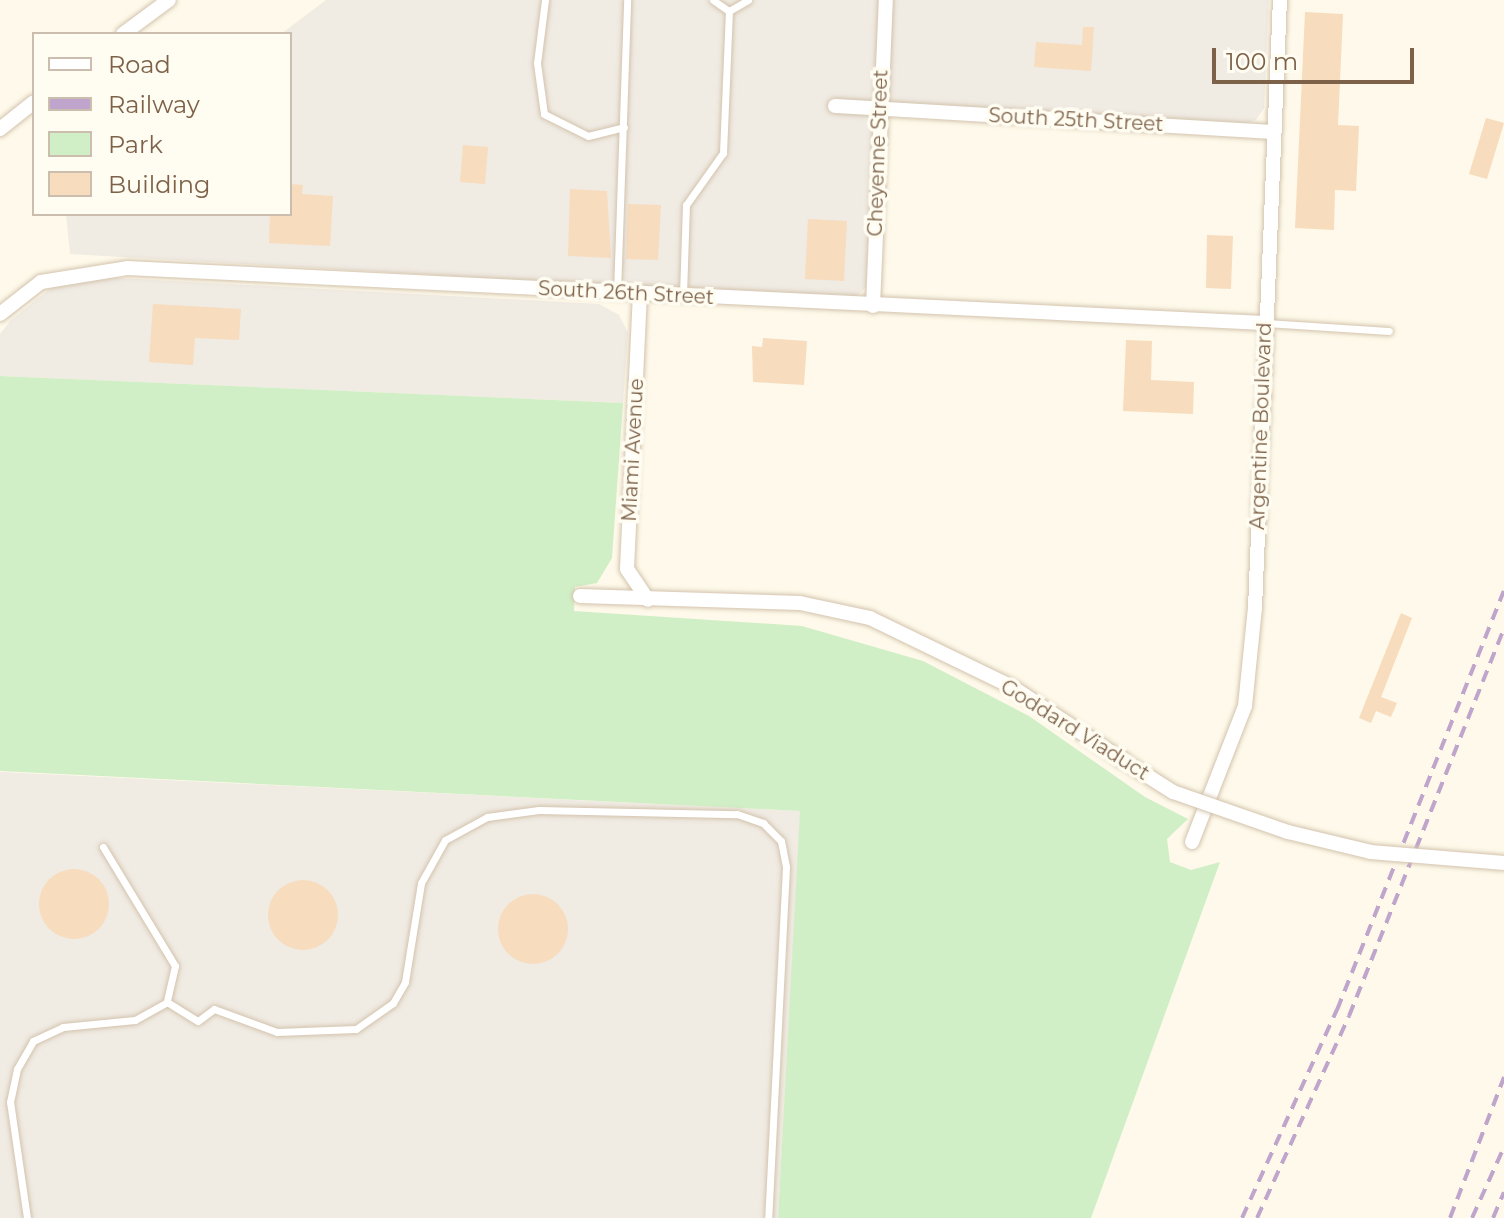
<!DOCTYPE html>
<style>
body{margin:0}
#map{position:relative;width:1504px;height:1218px;overflow:hidden;background:#fef9ea;font-family:Montserrat,sans-serif}
div>[style]{position:absolute}
.industrial>*{inset:0;background:#f0ebe3}
.green>*{inset:0;background:#d1efc6}
.building>*{inset:0;background:#f7dcbe}
.round{border-radius:50%}
.roads{filter:drop-shadow(0 0 2px #d3c3ad) drop-shadow(0 0 2px #d3c3ad)}
.service>*{height:7px;margin:-3.5px;padding:0 3.5px;transform-origin:3.5px;border-radius:3.5px;background:#fff}
.minor>*{height:14px;margin:-7px;padding:0 7px;transform-origin:7px;border-radius:7px;background:#fff}
.rail>*{height:4px;margin-top:-2px;transform-origin:0;background:repeating-linear-gradient(90deg,#bfa5cb 0 12px,transparent 0 20px)}
.bridges{filter:drop-shadow(0 0 2px #d3c3ad) drop-shadow(0 0 2px #d3c3ad)}
.minor-bridge>*{height:14px;margin:-7px;padding:0 7px;transform-origin:7px;border-radius:7px;background:#fff}
span{translate:-50% -50%;white-space:nowrap;text-align:center;line-height:1.15;-webkit-text-stroke:7px #fffcf2;paint-order:stroke}
.street-label{font-size:20px;color:#7d6249}
.legend{position:absolute;left:32px;top:32px;width:260px;height:184px;box-sizing:border-box;background:#fffcf2;border:2px solid #cbbeae;margin:0;padding:10px 14px;list-style:none;font-size:24px;color:#7d6249}
.legend li{display:flex;align-items:center;gap:16px;height:40px}
.legend b{width:40px;border:2px solid #cbbeae}
.scale{position:absolute;left:1212px;top:48px;width:202px;height:36px;box-sizing:border-box;border:4px solid #7d6249;border-top:0;padding-left:10px;font-size:24px;line-height:28px;white-space:nowrap;color:#7d6249;-webkit-text-stroke:6px #fffcf2;paint-order:stroke}
</style>
<div id="map">
<div class="industrial">
<div style="clip-path:polygon(326px 0,1269px 0,1264px 108px,1256px 120px,1242px 125px,874px 102px,866px 287px,854px 299px,70px 254px,66px 214px,290px 214px,290px 34px,281px 34px)"></div>
<div style="clip-path:polygon(99px 277px,599px 304px,619px 315px,628px 333px,623px 403px,0 376px,0 334px,11px 320px,51px 288px)"></div>
<div style="clip-path:polygon(0 772px,801px 811px,778px 1218px,0 1218px)"></div>
</div>
<div class="green">
<div style="clip-path:polygon(0 376px,623px 403px,612px 558px,597px 583px,575px 587px,574px 611px,802px 626px,923px 661px,1029px 716px,1145px 797px,1188px 819px,1167px 839px,1170px 862px,1191px 870px,1220px 862px,1091px 1218px,778px 1218px,800px 811px,0 771px)"></div>
</div>
<div class="building">
<div style="clip-path:polygon(1305px 12px,1343px 14px,1338px 125px,1359px 126px,1356px 191px,1335px 190px,1334px 230px,1295px 228px)"></div>
<div style="clip-path:polygon(1083px 27px,1094px 27px,1091px 71px,1034px 67px,1036px 42px,1082px 45px)"></div>
<div style="clip-path:polygon(1486px 118px,1504px 123px,1487px 179px,1469px 174px)"></div>
<div style="clip-path:polygon(463px 145px,488px 147px,485px 184px,460px 182px)"></div>
<div style="clip-path:polygon(290px 184px,303px 185px,302px 194px,333px 196px,330px 246px,269px 243px,270px 214px,290px 214px)"></div>
<div style="clip-path:polygon(570px 189px,607px 191px,611px 258px,568px 256px)"></div>
<div style="clip-path:polygon(628px 204px,661px 205px,658px 260px,626px 259px)"></div>
<div style="clip-path:polygon(808px 219px,847px 221px,844px 281px,805px 279px)"></div>
<div style="clip-path:polygon(1207px 235px,1233px 236px,1231px 289px,1206px 288px)"></div>
<div style="clip-path:polygon(153px 304px,241px 309px,239px 340px,195px 338px,193px 365px,149px 362px)"></div>
<div style="clip-path:polygon(763px 338px,807px 341px,804px 385px,753px 382px,752px 346px,762px 347px)"></div>
<div style="clip-path:polygon(1126px 340px,1152px 341px,1151px 380px,1194px 382px,1193px 414px,1123px 411px)"></div>
<div style="clip-path:polygon(1401px 613px,1412px 618px,1381px 697px,1397px 703px,1391px 717px,1376px 711px,1371px 723px,1359px 718px)"></div>
<div class="round" style="left:39px;top:869px;width:70px;height:70px"></div>
<div class="round" style="left:268px;top:880px;width:70px;height:70px"></div>
<div class="round" style="left:498px;top:894px;width:70px;height:70px"></div>
</div>
<div class="roads">
<div class="service">
<div style="left:545px;top:0;width:64px;rotate:97.2deg"></div>
<div style="left:537px;top:63px;width:51px;rotate:82.2deg"></div>
<div style="left:544px;top:114px;width:49px;rotate:26.6deg"></div>
<div style="left:588px;top:136px;width:37px;rotate:-14deg"></div>
<div style="left:713px;top:0;width:19px;rotate:35deg"></div>
<div style="left:617px;top:292px;width:292px;rotate:-88deg"></div>
<div style="left:683px;top:295px;width:90px;rotate:-88.1deg"></div>
<div style="left:686px;top:205px;width:64px;rotate:-54.6deg"></div>
<div style="left:723px;top:153px;width:142px;rotate:-87.6deg"></div>
<div style="left:729px;top:11px;width:22px;rotate:-30deg"></div>
<div style="left:1266px;top:323px;width:123px;rotate:3.7deg"></div>
<div style="left:103px;top:847px;width:139px;rotate:58.8deg"></div>
<div style="left:175px;top:966px;width:37px;rotate:103deg"></div>
<div style="left:27px;top:1218px;width:117px;rotate:-98.3deg"></div>
<div style="left:10px;top:1102px;width:34px;rotate:-78deg"></div>
<div style="left:17px;top:1069px;width:32px;rotate:-60deg"></div>
<div style="left:33px;top:1041px;width:33px;rotate:-25deg"></div>
<div style="left:63px;top:1027px;width:72px;rotate:-5.6deg"></div>
<div style="left:135px;top:1020px;width:37px;rotate:-29deg"></div>
<div style="left:167px;top:1002px;width:36px;rotate:32deg"></div>
<div style="left:198px;top:1021px;width:20px;rotate:-37deg"></div>
<div style="left:214px;top:1009px;width:67px;rotate:20.1deg"></div>
<div style="left:277px;top:1032px;width:79px;rotate:-2.2deg"></div>
<div style="left:356px;top:1029px;width:45px;rotate:-35.1deg"></div>
<div style="left:393px;top:1003px;width:24px;rotate:-60deg"></div>
<div style="left:405px;top:982px;width:100px;rotate:-80.8deg"></div>
<div style="left:421px;top:883px;width:49px;rotate:-60.8deg"></div>
<div style="left:445px;top:840px;width:48px;rotate:-28.7deg"></div>
<div style="left:487px;top:817px;width:52px;rotate:-7.7deg"></div>
<div style="left:539px;top:810px;width:198px;rotate:1.2deg"></div>
<div style="left:737px;top:814px;width:28px;rotate:19deg"></div>
<div style="left:763px;top:823px;width:25px;rotate:45deg"></div>
<div style="left:781px;top:841px;width:26px;rotate:79deg"></div>
<div style="left:786px;top:867px;width:351px;rotate:92.9deg"></div>
</div>
<div class="minor">
<div style="left:123px;top:34px;width:57px;rotate:-36.5deg"></div>
<div style="left:835px;top:106px;width:440px;rotate:3.4deg"></div>
<div style="left:0;top:129px;width:43px;rotate:-38.5deg"></div>
<div style="left:640px;top:293px;width:276px;rotate:92.7deg"></div>
<div style="left:627px;top:569px;width:37px;rotate:56deg"></div>
<div style="left:873px;top:306px;width:306px;rotate:-87.6deg"></div>
<div style="left:0;top:314px;width:52px;rotate:-38deg"></div>
<div style="left:41px;top:282px;width:87px;rotate:-9.2deg"></div>
<div style="left:127px;top:268px;width:1138px;rotate:2.77deg"></div>
<div style="left:580px;top:596px;width:220px;rotate:1.8deg"></div>
<div style="left:800px;top:603px;width:72px;rotate:12.1deg"></div>
<div style="left:870px;top:618px;width:158px;rotate:25.9deg"></div>
<div style="left:1012px;top:687px;width:131px;rotate:33.4deg"></div>
<div style="left:1192px;top:842px;width:146px;rotate:-68.7deg"></div>
<div style="left:1245px;top:706px;width:99px;rotate:-84.2deg"></div>
<div style="left:1255px;top:608px;width:609px;rotate:-87.65deg"></div>
</div>
</div>
<div class="rail">
<div style="left:1242px;top:1218px;width:229px;rotate:-65.5deg"></div>
<div style="left:1337px;top:1010px;width:451px;rotate:-68.3deg"></div>
<div style="left:1257px;top:1218px;width:222px;rotate:-65.5deg"></div>
<div style="left:1349px;top:1016px;width:418px;rotate:-68.2deg"></div>
<div style="left:1450px;top:1218px;width:151px;rotate:-69deg"></div>
<div style="left:1472px;top:1218px;width:78px;rotate:-65.7deg"></div>
<div style="left:1493px;top:1218px;width:28px;rotate:-67deg"></div>
</div>
<div class="bridges">
<div class="minor-bridge">
<div style="left:1121px;top:759px;width:62px;rotate:32.4deg"></div>
<div style="left:1173px;top:792px;width:122px;rotate:19.2deg"></div>
<div style="left:1288px;top:832px;width:85px;rotate:13.5deg"></div>
<div style="left:1371px;top:852px;width:133px;rotate:4.7deg"></div>
</div>
</div>
<div class="street-label">
<span style="left:1076px;top:120px;rotate:3deg">South 25th Street</span>
<span style="left:878px;top:153px;rotate:-88deg">Cheyenne Street</span>
<span style="left:626px;top:293px;rotate:3deg">South 26th Street</span>
<span style="left:1261px;top:426px;rotate:-88deg">Argentine Boulevard</span>
<span style="left:633px;top:450px;rotate:-87deg">Miami Avenue</span>
<span style="left:1075px;top:730px;rotate:32deg">Goddard Viaduct</span>
</div>
<ul class="legend">
<li><b style="height:10px;background:#fff"></b>Road</li>
<li><b style="height:10px;background:#bfa5cb"></b>Railway</li>
<li><b style="height:22px;background:#d1efc6"></b>Park</li>
<li><b style="height:22px;background:#f7dcbe"></b>Building</li>
</ul>
<div class="scale">100 m</div>
</div>
